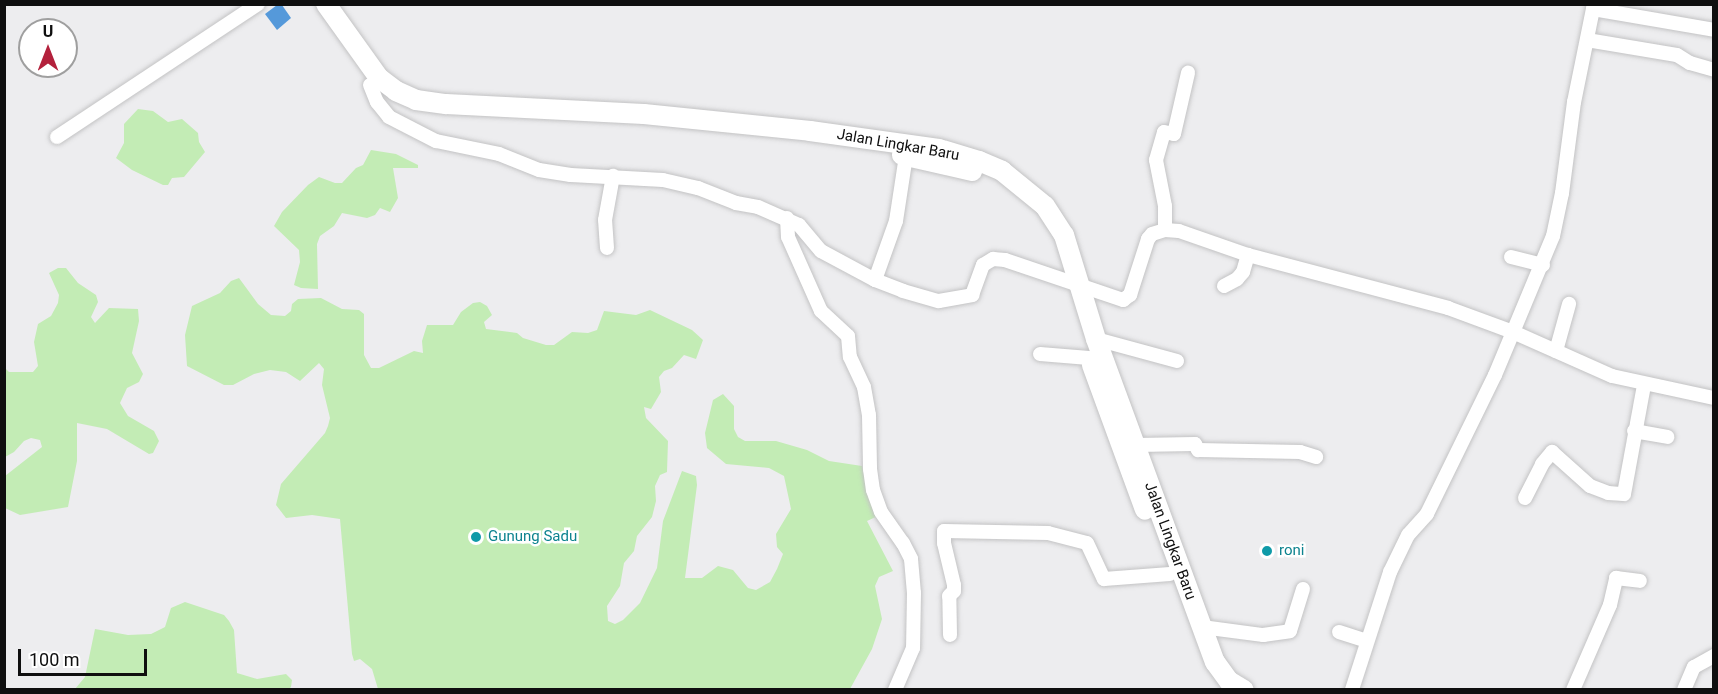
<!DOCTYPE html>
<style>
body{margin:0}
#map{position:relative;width:1718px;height:694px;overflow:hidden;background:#ededef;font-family:Roboto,sans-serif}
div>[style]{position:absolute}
.green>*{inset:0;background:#c3ecb5}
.water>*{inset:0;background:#5599da}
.roads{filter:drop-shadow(0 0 2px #c3c3c4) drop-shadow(0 0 2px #c3c3c4)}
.minor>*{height:14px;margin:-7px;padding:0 7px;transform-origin:7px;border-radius:7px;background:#fff}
.highway>*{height:20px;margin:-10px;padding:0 10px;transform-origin:10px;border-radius:10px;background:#fff}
.dots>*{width:16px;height:16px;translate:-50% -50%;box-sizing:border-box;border:3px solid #fff;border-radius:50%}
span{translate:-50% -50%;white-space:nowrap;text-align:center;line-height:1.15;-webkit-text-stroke:5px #fff;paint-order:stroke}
.street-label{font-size:15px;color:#0f0f0f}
.culture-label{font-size:15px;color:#0d838f}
.left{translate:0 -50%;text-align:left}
.frame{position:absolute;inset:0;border:6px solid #0f0f0f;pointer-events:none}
.north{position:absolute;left:18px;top:18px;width:60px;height:60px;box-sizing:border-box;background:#fff;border:2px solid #9f9f9f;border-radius:50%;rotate:0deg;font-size:16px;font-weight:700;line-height:24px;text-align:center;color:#0f0f0f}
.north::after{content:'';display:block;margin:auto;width:21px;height:27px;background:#b3213c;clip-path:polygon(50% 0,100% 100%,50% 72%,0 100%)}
.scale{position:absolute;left:18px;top:649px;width:129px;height:27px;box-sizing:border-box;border:3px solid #0f0f0f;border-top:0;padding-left:8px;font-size:18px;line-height:21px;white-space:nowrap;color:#0f0f0f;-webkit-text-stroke:4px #fff;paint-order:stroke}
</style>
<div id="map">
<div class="green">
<div style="clip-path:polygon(138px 109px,153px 111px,168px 122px,182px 119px,198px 133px,199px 142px,205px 152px,184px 177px,172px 178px,168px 185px,163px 185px,132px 170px,116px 158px,124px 143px,124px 124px)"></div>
<div style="clip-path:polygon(371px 150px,396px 154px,418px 165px,418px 168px,393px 168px,398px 198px,390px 212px,380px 208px,375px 215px,367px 218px,342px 213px,334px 226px,320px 236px,317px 244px,318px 289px,301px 288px,294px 285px,300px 262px,299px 250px,274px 226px,282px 212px,308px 185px,319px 177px,335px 183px,342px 183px,356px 168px,363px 165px)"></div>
<div style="clip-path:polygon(58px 268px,66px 268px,78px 283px,96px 295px,98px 302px,91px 317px,95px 323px,109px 308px,138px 309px,139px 321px,132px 353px,143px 374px,139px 382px,127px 388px,120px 403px,128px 416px,154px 431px,159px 441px,153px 453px,149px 454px,107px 429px,77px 423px,77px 461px,68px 507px,20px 515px,5px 508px,5px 476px,42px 447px,40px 440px,31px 438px,24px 441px,14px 452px,5px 457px,5px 368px,9px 372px,33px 372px,38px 366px,34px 342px,38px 324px,51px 316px,58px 303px,59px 295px,49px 273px)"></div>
<div style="clip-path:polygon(239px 278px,258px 304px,271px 315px,285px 316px,291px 311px,292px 304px,298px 299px,321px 298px,342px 309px,359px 310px,364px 314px,364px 355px,371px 368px,379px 368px,414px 351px,423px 353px,422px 341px,427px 325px,453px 325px,461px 312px,473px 303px,480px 302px,487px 306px,492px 315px,484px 322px,486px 329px,517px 333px,523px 338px,546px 345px,554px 345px,572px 332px,588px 333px,597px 330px,604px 311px,636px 315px,650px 310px,692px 330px,703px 340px,696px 359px,684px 355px,672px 368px,664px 371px,659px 377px,661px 392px,651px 409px,644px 407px,646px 418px,668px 441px,667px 472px,660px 475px,655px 486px,656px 501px,652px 517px,637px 536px,634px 551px,624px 563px,620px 586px,607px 606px,608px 621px,615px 624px,623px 620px,640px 603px,657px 568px,663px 521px,682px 471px,696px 476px,697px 485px,685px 578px,702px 578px,718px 566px,733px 570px,748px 588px,756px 590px,770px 582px,777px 569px,783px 554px,777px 547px,776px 534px,791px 509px,784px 476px,769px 468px,726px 464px,707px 448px,705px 433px,713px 400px,723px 394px,734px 406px,734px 429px,738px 437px,745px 441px,776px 441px,807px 450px,829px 461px,862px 466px,870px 495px,880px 515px,867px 521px,893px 571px,879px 577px,875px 586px,882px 619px,872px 649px,850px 689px,378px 689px,372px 669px,360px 659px,354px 661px,352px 654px,340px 519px,312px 515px,286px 518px,276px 505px,281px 484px,325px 433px,328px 426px,330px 418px,322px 385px,324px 369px,319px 363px,300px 381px,286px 372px,270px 370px,254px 374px,233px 385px,224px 385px,187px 366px,185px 335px,192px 306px,220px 293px,231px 281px)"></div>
<div style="clip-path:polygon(185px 602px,224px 615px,229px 621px,234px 630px,237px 673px,257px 679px,286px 674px,292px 680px,291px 687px,288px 690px,75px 689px,85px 677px,95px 629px,128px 635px,151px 634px,165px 627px,171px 608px)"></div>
</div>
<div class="water">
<div style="clip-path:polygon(277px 5px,282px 5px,291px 18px,277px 30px,265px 14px)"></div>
</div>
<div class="roads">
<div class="minor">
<div style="left:1594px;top:4px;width:100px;rotate:101.5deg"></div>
<div style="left:1574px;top:102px;width:92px;rotate:97.5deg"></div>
<div style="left:1562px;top:193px;width:44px;rotate:101.8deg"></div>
<div style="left:1553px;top:236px;width:104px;rotate:112.6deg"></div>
<div style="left:1513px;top:332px;width:108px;rotate:24deg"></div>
<div style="left:1612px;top:376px;width:104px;rotate:12.2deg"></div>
<div style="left:1593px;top:9px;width:123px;rotate:9.8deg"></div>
<div style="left:1587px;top:40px;width:91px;rotate:9.5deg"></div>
<div style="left:1677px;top:55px;width:15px;rotate:32deg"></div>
<div style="left:1690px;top:63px;width:25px;rotate:16deg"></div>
<div style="left:370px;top:85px;width:18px;rotate:68deg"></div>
<div style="left:377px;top:102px;width:19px;rotate:51deg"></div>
<div style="left:389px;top:117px;width:53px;rotate:27.1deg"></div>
<div style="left:436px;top:141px;width:64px;rotate:11.7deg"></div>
<div style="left:499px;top:154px;width:43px;rotate:21.8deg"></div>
<div style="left:539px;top:170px;width:32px;rotate:9deg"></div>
<div style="left:571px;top:175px;width:92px;rotate:3.1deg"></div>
<div style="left:663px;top:180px;width:36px;rotate:13deg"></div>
<div style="left:698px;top:188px;width:41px;rotate:21.5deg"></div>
<div style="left:736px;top:203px;width:22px;rotate:10deg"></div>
<div style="left:758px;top:207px;width:45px;rotate:23.7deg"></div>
<div style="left:799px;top:225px;width:34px;rotate:50deg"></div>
<div style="left:821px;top:251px;width:61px;rotate:28.2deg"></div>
<div style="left:875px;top:280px;width:30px;rotate:21deg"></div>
<div style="left:903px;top:291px;width:37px;rotate:16deg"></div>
<div style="left:939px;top:301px;width:34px;rotate:-10deg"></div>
<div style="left:972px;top:295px;width:32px;rotate:-70deg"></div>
<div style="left:983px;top:265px;width:12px;rotate:-31deg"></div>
<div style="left:993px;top:259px;width:12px;rotate:5deg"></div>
<div style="left:1005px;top:260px;width:125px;rotate:18.7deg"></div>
<div style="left:1123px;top:300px;width:9px;rotate:-36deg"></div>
<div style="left:1130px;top:295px;width:59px;rotate:-72.2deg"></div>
<div style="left:1148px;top:239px;width:6px;rotate:-51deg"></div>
<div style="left:1152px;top:234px;width:14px;rotate:-17deg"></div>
<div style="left:1165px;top:230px;width:14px;rotate:4deg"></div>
<div style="left:1179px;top:231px;width:73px;rotate:19.2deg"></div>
<div style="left:1248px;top:255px;width:207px;rotate:14.8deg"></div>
<div style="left:1448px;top:308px;width:69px;rotate:20.3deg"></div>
<div style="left:1513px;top:332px;width:47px;rotate:112.7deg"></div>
<div style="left:1495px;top:375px;width:155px;rotate:116.1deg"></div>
<div style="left:1427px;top:514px;width:28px;rotate:132deg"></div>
<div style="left:1408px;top:535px;width:41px;rotate:115.9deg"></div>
<div style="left:1390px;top:572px;width:124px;rotate:107.9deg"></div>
<div style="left:57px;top:137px;width:241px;rotate:-33.5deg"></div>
<div style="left:787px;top:218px;width:19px;rotate:87deg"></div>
<div style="left:788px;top:237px;width:81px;rotate:66deg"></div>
<div style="left:821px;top:311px;width:37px;rotate:43deg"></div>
<div style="left:848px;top:336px;width:21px;rotate:85deg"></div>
<div style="left:850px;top:357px;width:33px;rotate:65deg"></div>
<div style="left:864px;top:387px;width:28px;rotate:80deg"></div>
<div style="left:869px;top:415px;width:54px;rotate:88.9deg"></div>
<div style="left:870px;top:469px;width:21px;rotate:82deg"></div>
<div style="left:873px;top:490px;width:23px;rotate:70deg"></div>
<div style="left:881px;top:512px;width:38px;rotate:55deg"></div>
<div style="left:903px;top:543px;width:18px;rotate:63deg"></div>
<div style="left:911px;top:559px;width:34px;rotate:85deg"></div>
<div style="left:914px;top:593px;width:55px;rotate:91deg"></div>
<div style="left:913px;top:648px;width:46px;rotate:113.2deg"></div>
<div style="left:1165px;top:230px;width:24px;rotate:-90deg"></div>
<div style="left:1165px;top:206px;width:47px;rotate:-101.1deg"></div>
<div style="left:1156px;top:160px;width:29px;rotate:-74deg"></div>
<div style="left:1164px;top:132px;width:10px;rotate:11deg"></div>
<div style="left:1174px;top:134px;width:63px;rotate:-77.1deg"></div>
<div style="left:607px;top:248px;width:28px;rotate:-94deg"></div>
<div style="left:605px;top:220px;width:45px;rotate:-79.7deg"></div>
<div style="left:1511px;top:257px;width:33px;rotate:14deg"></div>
<div style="left:875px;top:280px;width:63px;rotate:-70.4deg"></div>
<div style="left:896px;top:221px;width:66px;rotate:-81.3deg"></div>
<div style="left:1224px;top:286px;width:15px;rotate:-28deg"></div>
<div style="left:1237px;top:279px;width:9px;rotate:-49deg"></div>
<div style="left:1243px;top:272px;width:18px;rotate:-74deg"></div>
<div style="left:1096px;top:339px;width:84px;rotate:15.2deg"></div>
<div style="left:1556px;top:351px;width:49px;rotate:-74.5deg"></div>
<div style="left:1040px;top:354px;width:49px;rotate:4.7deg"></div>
<div style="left:1634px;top:431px;width:34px;rotate:10deg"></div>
<div style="left:1136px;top:445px;width:59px;rotate:-1deg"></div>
<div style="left:1195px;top:444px;width:7px;rotate:63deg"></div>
<div style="left:1198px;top:450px;width:102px;rotate:1.1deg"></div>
<div style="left:1300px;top:452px;width:17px;rotate:17deg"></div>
<div style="left:1525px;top:498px;width:38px;rotate:-63deg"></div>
<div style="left:1542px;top:464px;width:16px;rotate:-50deg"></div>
<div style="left:1552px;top:452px;width:51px;rotate:41.8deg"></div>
<div style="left:1590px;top:486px;width:19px;rotate:21deg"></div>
<div style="left:1608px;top:493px;width:16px;rotate:4deg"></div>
<div style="left:1624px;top:494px;width:111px;rotate:-79.6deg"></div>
<div style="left:1202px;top:627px;width:62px;rotate:7.5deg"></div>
<div style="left:1263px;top:635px;width:27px;rotate:-8deg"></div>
<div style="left:1290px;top:631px;width:44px;rotate:-72.8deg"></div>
<div style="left:1339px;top:632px;width:29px;rotate:18deg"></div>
<div style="left:950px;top:635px;width:39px;rotate:-91deg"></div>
<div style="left:949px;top:596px;width:7px;rotate:-45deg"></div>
<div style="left:954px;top:591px;width:6px;rotate:-90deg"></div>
<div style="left:954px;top:585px;width:43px;rotate:-103.4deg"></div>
<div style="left:944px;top:543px;width:12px;rotate:-90deg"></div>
<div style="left:944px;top:531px;width:104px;rotate:1.1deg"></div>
<div style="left:1048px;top:533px;width:40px;rotate:14.4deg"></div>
<div style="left:1087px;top:543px;width:40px;rotate:65deg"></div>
<div style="left:1104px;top:579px;width:66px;rotate:-4.3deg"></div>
<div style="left:1573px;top:690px;width:93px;rotate:-66.5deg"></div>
<div style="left:1610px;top:605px;width:28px;rotate:-77deg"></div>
<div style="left:1616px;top:578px;width:24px;rotate:7deg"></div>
<div style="left:1684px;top:690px;width:25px;rotate:-67deg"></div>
<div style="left:1694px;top:667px;width:23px;rotate:-29deg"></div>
</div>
<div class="highway">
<div style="left:326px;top:4px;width:91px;rotate:54.4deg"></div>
<div style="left:379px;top:78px;width:21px;rotate:37deg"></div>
<div style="left:396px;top:91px;width:22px;rotate:24deg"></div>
<div style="left:416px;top:100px;width:30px;rotate:8deg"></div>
<div style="left:446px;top:104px;width:198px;rotate:2.9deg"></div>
<div style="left:644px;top:114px;width:167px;rotate:5.8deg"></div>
<div style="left:810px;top:131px;width:130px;rotate:7.9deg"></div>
<div style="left:939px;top:149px;width:42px;rotate:16.7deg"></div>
<div style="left:979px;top:161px;width:25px;rotate:23deg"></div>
<div style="left:1002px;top:171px;width:55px;rotate:39.1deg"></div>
<div style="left:1045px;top:206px;width:35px;rotate:57deg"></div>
<div style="left:1064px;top:235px;width:109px;rotate:72.9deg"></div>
<div style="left:1096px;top:339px;width:344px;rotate:69.8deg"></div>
<div style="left:1215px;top:662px;width:24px;rotate:54deg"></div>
<div style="left:1229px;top:681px;width:17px;rotate:31deg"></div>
<div style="left:902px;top:155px;width:72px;rotate:12.9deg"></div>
<div style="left:1092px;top:365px;width:154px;rotate:69.9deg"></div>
</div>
</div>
<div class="dots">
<div style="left:476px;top:537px;background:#0f9aa8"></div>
<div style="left:1267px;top:551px;background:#0f9aa8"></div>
</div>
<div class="street-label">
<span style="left:898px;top:145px;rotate:10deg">Jalan Lingkar Baru</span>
<span style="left:1170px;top:541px;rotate:70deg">Jalan Lingkar Baru</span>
</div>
<div class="culture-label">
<span class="left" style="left:488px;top:537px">Gunung Sadu</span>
<span class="left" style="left:1279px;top:551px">roni</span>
</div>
<div class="frame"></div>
<div class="north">U</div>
<div class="scale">100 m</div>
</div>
